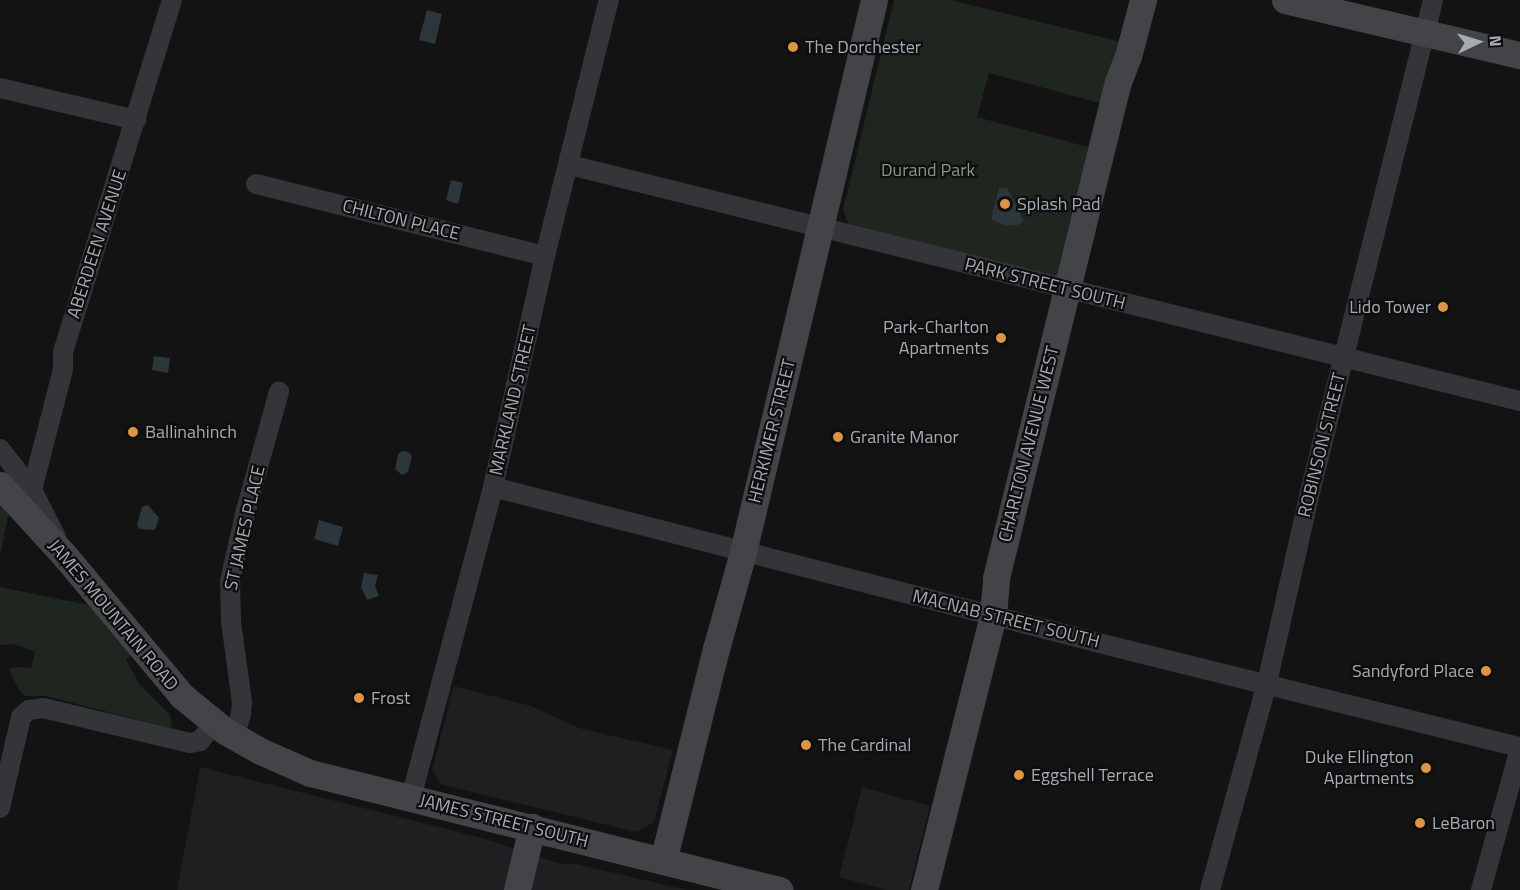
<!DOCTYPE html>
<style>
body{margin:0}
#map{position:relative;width:1520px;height:890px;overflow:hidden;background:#131314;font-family:"Titillium Web",sans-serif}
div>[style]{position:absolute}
.built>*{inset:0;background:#1f1f21}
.green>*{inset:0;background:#1f261f}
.water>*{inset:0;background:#2d363b}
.street>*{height:20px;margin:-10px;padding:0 10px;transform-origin:10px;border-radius:10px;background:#343538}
.secondary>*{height:27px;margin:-13.5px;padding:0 13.5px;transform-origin:13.5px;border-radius:13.5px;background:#424448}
.dots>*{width:16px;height:16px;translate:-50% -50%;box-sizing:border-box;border:3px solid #0e0e0f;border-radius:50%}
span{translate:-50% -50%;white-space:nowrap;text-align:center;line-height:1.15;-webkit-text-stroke:4.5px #0e0e0f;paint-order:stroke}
.poi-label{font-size:18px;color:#a6abb3}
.left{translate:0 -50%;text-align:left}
.right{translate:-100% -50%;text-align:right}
.park-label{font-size:18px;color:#819c7f}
.street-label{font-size:18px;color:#a6abb3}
.north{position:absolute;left:1448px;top:12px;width:60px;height:60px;-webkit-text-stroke:4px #0e0e0f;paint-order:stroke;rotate:86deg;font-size:16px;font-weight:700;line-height:24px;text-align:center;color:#a6abb3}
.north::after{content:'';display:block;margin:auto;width:21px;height:27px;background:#a6abb3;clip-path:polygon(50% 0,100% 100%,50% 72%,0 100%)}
</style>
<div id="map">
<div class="built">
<div style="clip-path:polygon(454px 686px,531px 706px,579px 728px,673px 750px,654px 822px,636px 832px,440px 784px,432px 771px)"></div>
<div style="clip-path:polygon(200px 767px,482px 838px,561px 864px,576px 864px,687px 890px,177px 890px)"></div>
<div style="clip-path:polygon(862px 787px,930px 806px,909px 890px,887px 890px,839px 877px)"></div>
</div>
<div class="green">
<div style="clip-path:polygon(894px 0,951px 0,1121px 42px,1103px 104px,989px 73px,977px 117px,1091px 148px,1060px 276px,849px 226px,843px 210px)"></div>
<div style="clip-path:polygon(0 503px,9px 511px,0 556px)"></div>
<div style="clip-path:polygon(0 587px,88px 605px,131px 655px,126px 660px,139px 684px,170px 715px,172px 726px,169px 728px,46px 696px,25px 696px,19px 690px,9px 669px,17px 667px,31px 668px,35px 652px,14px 644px,0 645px)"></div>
</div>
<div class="water">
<div style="clip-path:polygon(427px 10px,442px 14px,435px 44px,419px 40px)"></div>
<div style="clip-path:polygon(451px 180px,463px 183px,458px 204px,446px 200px)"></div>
<div style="clip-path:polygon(999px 188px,1007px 188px,1024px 221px,1018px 225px,1006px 226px,991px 219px)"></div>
<div style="clip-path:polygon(154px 356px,170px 358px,168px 373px,152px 370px)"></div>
<div style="clip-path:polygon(402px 451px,409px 452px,412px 457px,408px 472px,402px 475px,395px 469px,398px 454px)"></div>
<div style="clip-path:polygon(148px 505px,159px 518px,155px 530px,139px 529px,137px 525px,142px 507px)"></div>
<div style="clip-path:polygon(319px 520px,343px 527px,338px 546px,314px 539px)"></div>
<div style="clip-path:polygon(364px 573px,378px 575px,375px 586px,379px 596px,367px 600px,361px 587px)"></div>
</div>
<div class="street">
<div style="left:0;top:88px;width:140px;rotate:13.2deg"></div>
<div style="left:570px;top:165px;width:979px;rotate:13.95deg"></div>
<div style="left:256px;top:184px;width:298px;rotate:14deg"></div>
<div style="left:0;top:449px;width:52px;rotate:52deg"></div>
<div style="left:32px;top:490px;width:53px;rotate:62.9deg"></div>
<div style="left:493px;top:487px;width:655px;rotate:14.42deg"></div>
<div style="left:1127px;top:650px;width:405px;rotate:13.9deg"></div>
<div style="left:32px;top:490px;width:125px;rotate:-75.6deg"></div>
<div style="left:63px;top:369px;width:17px;rotate:-90deg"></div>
<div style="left:63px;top:352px;width:368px;rotate:-72.8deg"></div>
<div style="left:234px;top:736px;width:22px;rotate:-72deg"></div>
<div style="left:241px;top:715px;width:13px;rotate:-86deg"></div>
<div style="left:242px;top:702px;width:81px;rotate:-97.8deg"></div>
<div style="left:231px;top:622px;width:41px;rotate:-91.4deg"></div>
<div style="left:230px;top:581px;width:73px;rotate:-77.3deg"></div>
<div style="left:246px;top:510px;width:123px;rotate:-74.4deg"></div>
<div style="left:411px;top:798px;width:322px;rotate:-75.2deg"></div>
<div style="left:493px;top:487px;width:237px;rotate:-77.3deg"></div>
<div style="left:545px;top:256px;width:264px;rotate:-76deg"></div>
<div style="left:0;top:808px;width:93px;rotate:-77deg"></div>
<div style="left:21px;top:717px;width:11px;rotate:-41deg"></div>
<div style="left:29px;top:710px;width:14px;rotate:-8deg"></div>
<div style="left:43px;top:708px;width:151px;rotate:13.4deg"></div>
<div style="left:190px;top:743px;width:10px;rotate:-11deg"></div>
<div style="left:200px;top:741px;width:23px;rotate:-52deg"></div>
<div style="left:1210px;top:890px;width:215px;rotate:-74.6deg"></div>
<div style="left:1267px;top:683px;width:192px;rotate:-77.3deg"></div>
<div style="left:1309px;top:496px;width:511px;rotate:-75.96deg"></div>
<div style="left:1481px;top:890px;width:147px;rotate:-74.6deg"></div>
</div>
<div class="secondary">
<div style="left:1285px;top:0;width:241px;rotate:13.2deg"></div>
<div style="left:0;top:485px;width:96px;rotate:47.5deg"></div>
<div style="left:65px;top:556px;width:182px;rotate:50.1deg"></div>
<div style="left:182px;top:696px;width:55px;rotate:39.1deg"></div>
<div style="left:225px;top:731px;width:40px;rotate:29.7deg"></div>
<div style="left:260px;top:751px;width:55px;rotate:23.7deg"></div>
<div style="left:310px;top:773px;width:484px;rotate:14deg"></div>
<div style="left:663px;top:861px;width:219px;rotate:-76deg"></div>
<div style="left:716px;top:649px;width:101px;rotate:-74.4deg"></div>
<div style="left:743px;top:552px;width:567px;rotate:-76.65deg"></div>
<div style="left:517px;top:890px;width:65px;rotate:-76.6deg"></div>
<div style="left:924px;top:890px;width:284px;rotate:-75.9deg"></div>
<div style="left:993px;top:615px;width:37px;rotate:-85deg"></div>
<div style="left:996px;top:578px;width:46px;rotate:-76.3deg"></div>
<div style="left:1007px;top:533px;width:464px;rotate:-76.2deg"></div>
<div style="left:1118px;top:82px;width:28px;rotate:-69deg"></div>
<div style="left:1128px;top:56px;width:58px;rotate:-75deg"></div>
</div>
<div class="dots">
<div style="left:793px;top:47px;background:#db9543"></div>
<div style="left:1005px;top:204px;background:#db9543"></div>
<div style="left:1443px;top:307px;background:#db9543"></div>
<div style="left:1001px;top:338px;background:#db9543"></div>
<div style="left:133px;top:432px;background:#db9543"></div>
<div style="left:838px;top:437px;background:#db9543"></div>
<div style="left:1486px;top:671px;background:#db9543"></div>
<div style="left:359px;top:698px;background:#db9543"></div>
<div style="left:806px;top:745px;background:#db9543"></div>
<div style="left:1426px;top:768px;background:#db9543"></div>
<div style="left:1019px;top:775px;background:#db9543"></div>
<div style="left:1420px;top:823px;background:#db9543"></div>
</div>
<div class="poi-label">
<span class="left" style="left:805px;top:47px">The Dorchester</span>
<span class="left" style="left:1017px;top:204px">Splash Pad</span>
<span class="right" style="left:1431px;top:307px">Lido Tower</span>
<span class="right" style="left:989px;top:338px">Park-Charlton<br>Apartments</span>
<span class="left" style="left:145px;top:432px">Ballinahinch</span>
<span class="left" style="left:850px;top:437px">Granite Manor</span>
<span class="right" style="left:1474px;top:671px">Sandyford Place</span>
<span class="left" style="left:371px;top:698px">Frost</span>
<span class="left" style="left:818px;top:745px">The Cardinal</span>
<span class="right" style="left:1414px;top:768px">Duke Ellington<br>Apartments</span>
<span class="left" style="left:1031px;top:775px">Eggshell Terrace</span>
<span class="left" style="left:1432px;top:823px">LeBaron</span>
</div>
<div class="park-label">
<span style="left:928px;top:170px">Durand Park</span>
</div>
<div class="street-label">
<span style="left:401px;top:220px;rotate:14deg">CHILTON PLACE</span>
<span style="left:97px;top:244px;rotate:-72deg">ABERDEEN AVENUE</span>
<span style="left:1045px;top:284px;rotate:14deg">PARK STREET SOUTH</span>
<span style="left:513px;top:400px;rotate:-77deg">MARKLAND STREET</span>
<span style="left:772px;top:431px;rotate:-76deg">HERKIMER STREET</span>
<span style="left:1029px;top:444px;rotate:-76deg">CHARLTON AVENUE WEST</span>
<span style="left:1322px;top:445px;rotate:-76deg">ROBINSON STREET</span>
<span style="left:245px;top:528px;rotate:-77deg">ST JAMES PLACE</span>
<span style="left:113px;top:615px;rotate:50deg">JAMES MOUNTAIN ROAD</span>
<span style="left:1006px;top:619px;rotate:14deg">MACNAB STREET SOUTH</span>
<span style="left:504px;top:821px;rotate:14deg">JAMES STREET SOUTH</span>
</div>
<div class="north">N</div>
</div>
